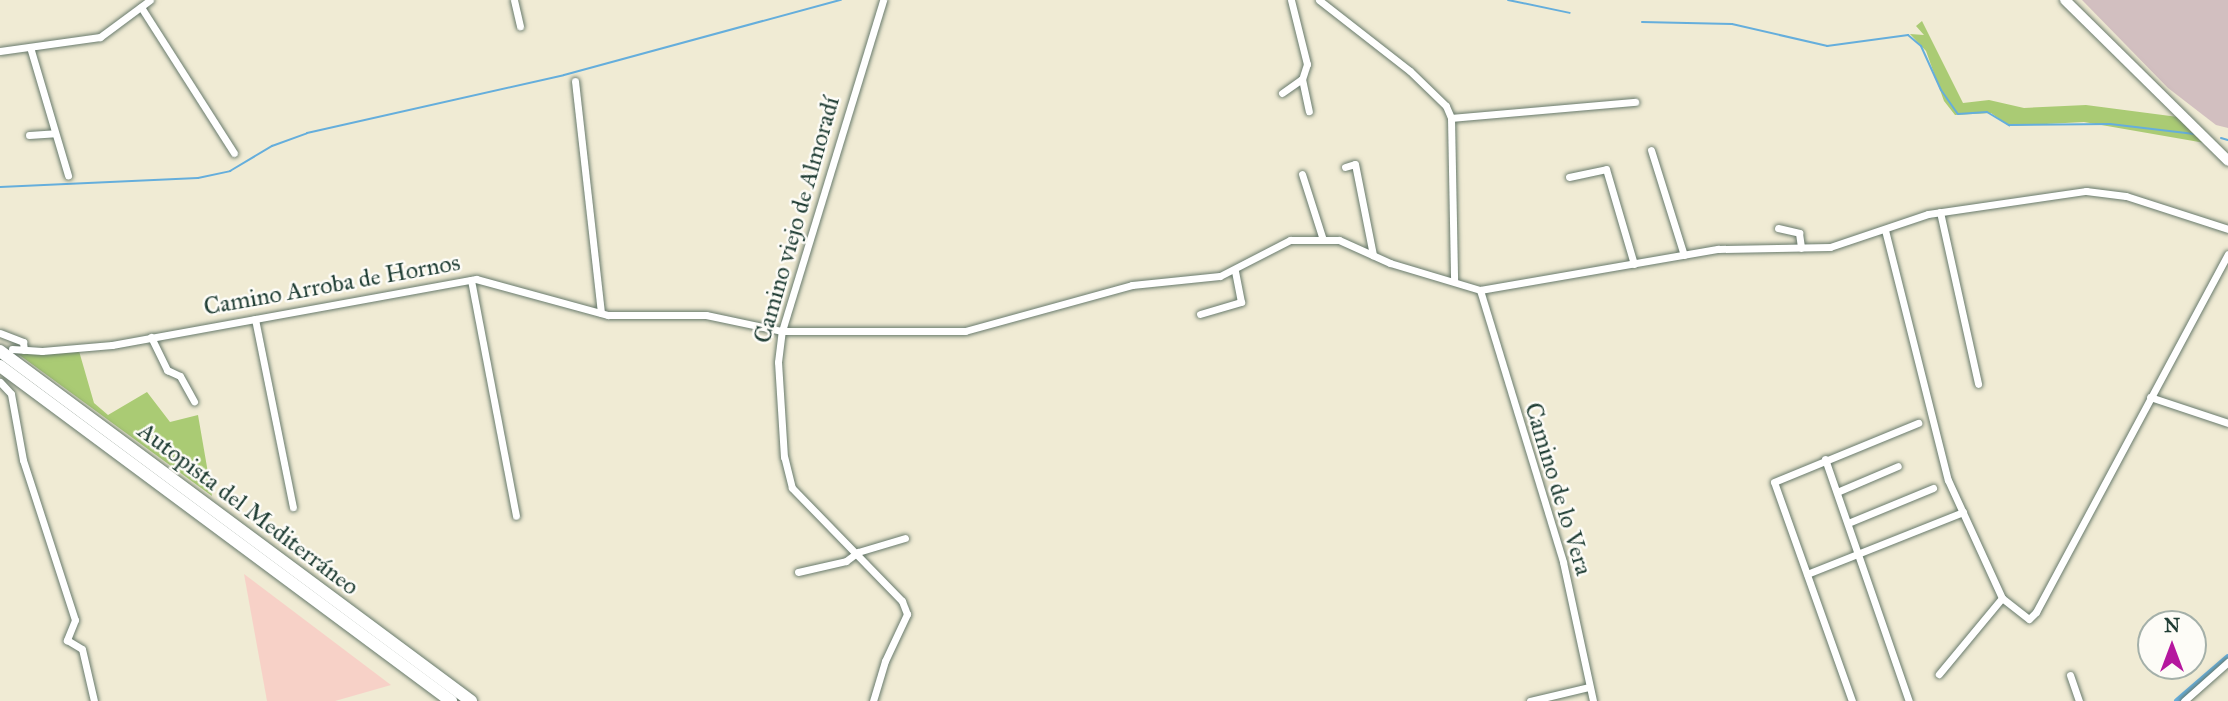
<!DOCTYPE html>
<meta charset="utf-8">
<style>
body{margin:0}
#map{position:relative;width:2228px;height:701px;overflow:hidden;background:#f0ebd4;font-family:"IM FELL Great Primer",serif}
div>[style]{position:absolute}
.built>*{inset:0;background:#f7d1c7}
.industrial>*{inset:0;background:#d2bfc0}
.green>*{inset:0;background:#aacb74}
.stream>*{height:2px;margin:-1px;padding:0 1px;transform-origin:1px;border-radius:1px;background:#65aedc}
.canal>*{height:6px;margin:-3px;padding:0 3px;transform-origin:3px;border-radius:3px;background:#65aedc}
.roads{filter:drop-shadow(0 0 2px #687a6c) drop-shadow(0 0 2px #687a6c)}
.street>*{height:7px;margin:-3.5px;padding:0 3.5px;transform-origin:3.5px;border-radius:3.5px;background:#fff}
.secondary>*{height:10px;margin:-5px;padding:0 5px;transform-origin:5px;border-radius:5px;background:#fff}
.highway>*{height:12px;margin:-6px;padding:0 6px;transform-origin:6px;border-radius:6px;background:#fff}
span{translate:-50% -50%;white-space:nowrap;text-align:center;line-height:1.15;-webkit-text-stroke:5px #fdfcf7;paint-order:stroke}
.street-label{font-size:24px;color:#1f3d34}
.north{position:absolute;left:2137px;top:610px;width:70px;height:70px;box-sizing:border-box;background:#fdfcf7;border:2px solid #a4b0a9;border-radius:50%;rotate:0deg;font-size:19px;font-weight:700;line-height:28px;text-align:center;color:#1f3d34}
.north::after{content:'';display:block;margin:auto;width:24px;height:32px;background:#b5179e;clip-path:polygon(50% 0,100% 100%,50% 72%,0 100%)}
</style>
<div id="map">
<div class="built">
<div style="clip-path:polygon(244px 574px,391px 685px,335px 701px,267px 701px)"></div>
</div>
<div class="industrial">
<div style="clip-path:polygon(2082px 0,2228px 0,2228px 128px,2216px 125px,2168px 88px)"></div>
</div>
<div class="green">
<div style="clip-path:polygon(1922px 21px,1963px 103px,1989px 100px,2024px 108px,2086px 105px,2178px 117px,2205px 143px,2084px 122px,2009px 126px,1991px 113px,1955px 115px,1944px 101px,1926px 51px,1910px 34px,1924px 35px,1916px 26px)"></div>
<div style="clip-path:polygon(14px 351px,79px 351px,94px 403px,108px 415px,147px 392px,170px 422px,198px 415px,212px 496px)"></div>
</div>
<div class="stream">
<div style="left:1508px;top:0;width:63px;rotate:11.8deg"></div>
<div style="left:1642px;top:22px;width:90px;rotate:1.3deg"></div>
<div style="left:1732px;top:24px;width:98px;rotate:13deg"></div>
<div style="left:1827px;top:46px;width:82px;rotate:-7.7deg"></div>
<div style="left:1908px;top:35px;width:17px;rotate:40deg"></div>
<div style="left:1921px;top:46px;width:48px;rotate:65.6deg"></div>
<div style="left:1941px;top:90px;width:29px;rotate:55deg"></div>
<div style="left:1958px;top:114px;width:29px;rotate:-4deg"></div>
<div style="left:1987px;top:112px;width:26px;rotate:31deg"></div>
<div style="left:2009px;top:125px;width:101px;rotate:-0.6deg"></div>
<div style="left:2110px;top:124px;width:85px;rotate:6.8deg"></div>
<div style="left:2221px;top:138px;width:7px;rotate:16deg"></div>
<div style="left:0;top:187px;width:198px;rotate:-2.6deg"></div>
<div style="left:198px;top:178px;width:33px;rotate:-12deg"></div>
<div style="left:230px;top:171px;width:49px;rotate:-30.8deg"></div>
<div style="left:272px;top:146px;width:37px;rotate:-20deg"></div>
<div style="left:307px;top:133px;width:263px;rotate:-12.7deg"></div>
<div style="left:564px;top:75px;width:287px;rotate:-15.2deg"></div>
</div>
<div class="canal">
<div style="left:2177px;top:701px;width:67px;rotate:-40.8deg"></div>
</div>
<div class="roads">
<div class="street">
<div style="left:514px;top:0;width:27px;rotate:77deg"></div>
<div style="left:1291px;top:0;width:66px;rotate:76deg"></div>
<div style="left:1307px;top:64px;width:16px;rotate:108deg"></div>
<div style="left:1302px;top:79px;width:33px;rotate:78deg"></div>
<div style="left:1319px;top:0;width:115px;rotate:38deg"></div>
<div style="left:1410px;top:71px;width:50px;rotate:44.2deg"></div>
<div style="left:1446px;top:106px;width:13px;rotate:67deg"></div>
<div style="left:1451px;top:118px;width:163px;rotate:88.9deg"></div>
<div style="left:141px;top:7px;width:173px;rotate:57.5deg"></div>
<div style="left:30px;top:47px;width:134px;rotate:73.5deg"></div>
<div style="left:0;top:51px;width:101px;rotate:-8deg"></div>
<div style="left:100px;top:37px;width:62px;rotate:-36.5deg"></div>
<div style="left:575px;top:81px;width:233px;rotate:83.6deg"></div>
<div style="left:1282px;top:93px;width:24px;rotate:-35deg"></div>
<div style="left:1451px;top:118px;width:185px;rotate:-5deg"></div>
<div style="left:29px;top:135px;width:26px;rotate:-4deg"></div>
<div style="left:1651px;top:150px;width:110px;rotate:72.6deg"></div>
<div style="left:1345px;top:167px;width:10px;rotate:-17deg"></div>
<div style="left:1355px;top:164px;width:93px;rotate:78.8deg"></div>
<div style="left:1302px;top:174px;width:69px;rotate:72.3deg"></div>
<div style="left:1569px;top:177px;width:38px;rotate:-12deg"></div>
<div style="left:1606px;top:169px;width:99px;rotate:73.6deg"></div>
<div style="left:1940px;top:212px;width:176px;rotate:77.5deg"></div>
<div style="left:1778px;top:228px;width:22px;rotate:13deg"></div>
<div style="left:1799px;top:233px;width:15px;rotate:82deg"></div>
<div style="left:1885px;top:230px;width:258px;rotate:75.9deg"></div>
<div style="left:1948px;top:480px;width:130px;rotate:65.4deg"></div>
<div style="left:2002px;top:598px;width:99px;rotate:129.7deg"></div>
<div style="left:471px;top:280px;width:240px;rotate:79.2deg"></div>
<div style="left:1480px;top:290px;width:284px;rotate:73deg"></div>
<div style="left:1563px;top:562px;width:142px;rotate:77.8deg"></div>
<div style="left:1200px;top:314px;width:43px;rotate:-16.3deg"></div>
<div style="left:1241px;top:302px;width:33px;rotate:-101deg"></div>
<div style="left:255px;top:319px;width:192px;rotate:78.6deg"></div>
<div style="left:0;top:333px;width:25px;rotate:21deg"></div>
<div style="left:23px;top:342px;width:8px;rotate:83deg"></div>
<div style="left:151px;top:337px;width:37px;rotate:64deg"></div>
<div style="left:167px;top:370px;width:14px;rotate:25deg"></div>
<div style="left:180px;top:376px;width:29px;rotate:61deg"></div>
<div style="left:12px;top:349px;width:30px;rotate:4deg"></div>
<div style="left:42px;top:351px;width:70px;rotate:-4.9deg"></div>
<div style="left:112px;top:345px;width:370px;rotate:-10.3deg"></div>
<div style="left:476px;top:279px;width:137px;rotate:15.3deg"></div>
<div style="left:608px;top:315px;width:98px"></div>
<div style="left:706px;top:315px;width:78px;rotate:11.9deg"></div>
<div style="left:782px;top:331px;width:183px"></div>
<div style="left:965px;top:331px;width:173px;rotate:-15.4deg"></div>
<div style="left:1132px;top:285px;width:88px;rotate:-5.8deg"></div>
<div style="left:1220px;top:276px;width:79px;rotate:-27.2deg"></div>
<div style="left:1290px;top:240px;width:49px"></div>
<div style="left:1339px;top:240px;width:56px;rotate:24.3deg"></div>
<div style="left:1390px;top:263px;width:94px;rotate:16.7deg"></div>
<div style="left:1480px;top:290px;width:242px;rotate:-9.8deg"></div>
<div style="left:1718px;top:249px;width:112px;rotate:-1deg"></div>
<div style="left:1830px;top:247px;width:103px;rotate:-18.6deg"></div>
<div style="left:1928px;top:214px;width:160px;rotate:-8.3deg"></div>
<div style="left:2086px;top:191px;width:40px;rotate:7.1deg"></div>
<div style="left:2126px;top:196px;width:107px;rotate:17.9deg"></div>
<div style="left:0;top:382px;width:16px;rotate:47deg"></div>
<div style="left:11px;top:394px;width:67px;rotate:79.7deg"></div>
<div style="left:23px;top:460px;width:168px;rotate:72deg"></div>
<div style="left:75px;top:620px;width:22px;rotate:112deg"></div>
<div style="left:67px;top:640px;width:17px;rotate:31deg"></div>
<div style="left:82px;top:649px;width:53px;rotate:77deg"></div>
<div style="left:2150px;top:397px;width:82px;rotate:18.4deg"></div>
<div style="left:1825px;top:459px;width:256px;rotate:70.9deg"></div>
<div style="left:1837px;top:492px;width:66px;rotate:-23.1deg"></div>
<div style="left:1848px;top:523px;width:92px;rotate:-22.4deg"></div>
<div style="left:798px;top:572px;width:49px;rotate:-12.9deg"></div>
<div style="left:846px;top:561px;width:15px;rotate:-37deg"></div>
<div style="left:858px;top:552px;width:49px;rotate:-16.6deg"></div>
<div style="left:1807px;top:574px;width:168px;rotate:-21.7deg"></div>
<div style="left:2002px;top:598px;width:34px;rotate:38deg"></div>
<div style="left:2029px;top:619px;width:10px;rotate:-45deg"></div>
<div style="left:2036px;top:612px;width:406px;rotate:-61.8deg"></div>
<div style="left:2070px;top:675px;width:28px;rotate:71deg"></div>
<div style="left:873px;top:701px;width:42px;rotate:-73.3deg"></div>
<div style="left:885px;top:661px;width:52px;rotate:-64.9deg"></div>
<div style="left:907px;top:614px;width:14px;rotate:-111deg"></div>
<div style="left:902px;top:601px;width:158px;rotate:-134.2deg"></div>
<div style="left:792px;top:488px;width:32px;rotate:-104deg"></div>
<div style="left:784px;top:457px;width:95px;rotate:-93.6deg"></div>
<div style="left:778px;top:362px;width:31px;rotate:-83deg"></div>
<div style="left:782px;top:331px;width:346px;rotate:-73deg"></div>
<div style="left:1530px;top:701px;width:61px;rotate:-13.3deg"></div>
<div style="left:1852px;top:701px;width:232px;rotate:-109.6deg"></div>
<div style="left:1774px;top:482px;width:156px;rotate:-22.3deg"></div>
<div style="left:2184px;top:701px;width:59px;rotate:-41.6deg"></div>
</div>
<div class="secondary">
<div style="left:2065px;top:0;width:229px;rotate:44.6deg"></div>
</div>
<div class="highway">
<div style="left:0;top:351px;width:587px;rotate:36.62deg"></div>
<div style="left:0;top:366px;width:562px;rotate:36.6deg"></div>
</div>
</div>
<div class="street-label">
<span style="left:797px;top:220px;rotate:-74deg">Camino viejo de Almoradí</span>
<span style="left:332px;top:285px;rotate:-10deg">Camino Arroba de Hornos</span>
<span style="left:1558px;top:489px;rotate:73deg">Camino de lo Vera</span>
<span style="left:248px;top:509px;rotate:37deg">Autopista del Mediterráneo</span>
</div>
<div class="north">N</div>
</div>
